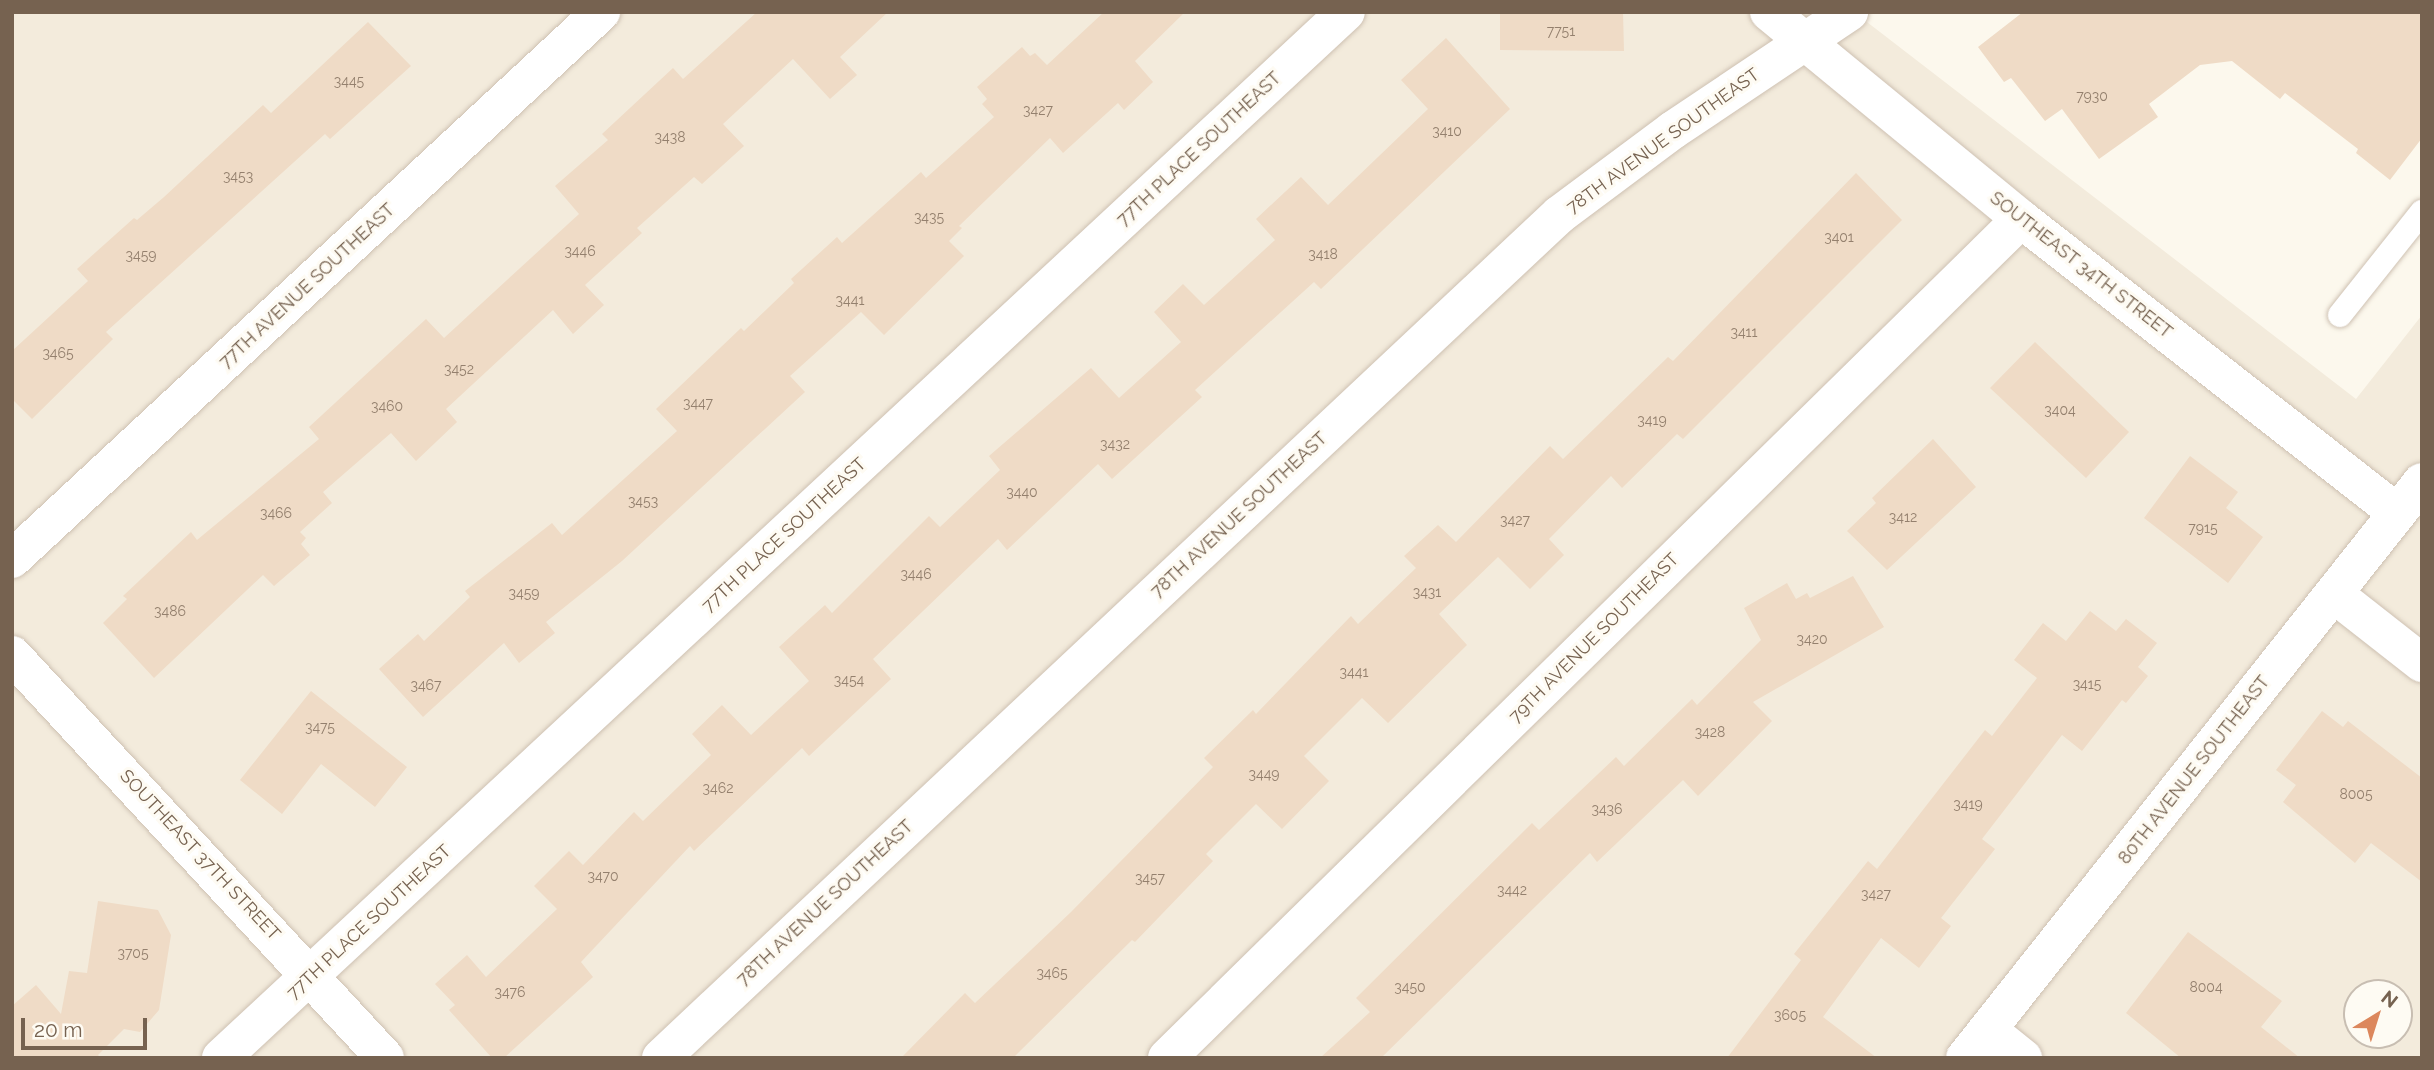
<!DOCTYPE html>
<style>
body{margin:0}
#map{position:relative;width:2434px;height:1070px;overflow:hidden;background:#fcf8ed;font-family:Raleway,sans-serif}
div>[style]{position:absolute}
.residential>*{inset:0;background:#f3ebdc}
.building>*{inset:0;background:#efdbc6}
.roads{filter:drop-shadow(0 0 2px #cec1b2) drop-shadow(0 0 2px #cec1b2)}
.lane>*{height:24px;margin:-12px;padding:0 12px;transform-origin:12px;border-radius:12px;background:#fff}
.street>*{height:38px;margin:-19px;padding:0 19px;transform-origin:19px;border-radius:19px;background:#fff}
.secondary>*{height:38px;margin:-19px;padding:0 19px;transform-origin:19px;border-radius:19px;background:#fff}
span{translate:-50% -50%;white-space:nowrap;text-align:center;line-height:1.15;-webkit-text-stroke:6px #fefbf3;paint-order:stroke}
.number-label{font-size:14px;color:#94806e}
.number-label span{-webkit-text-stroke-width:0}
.street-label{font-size:18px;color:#766250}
.frame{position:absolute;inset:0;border:14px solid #766250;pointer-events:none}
.north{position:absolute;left:2343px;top:979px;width:70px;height:70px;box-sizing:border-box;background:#fefbf3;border:2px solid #c8beb2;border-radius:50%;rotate:38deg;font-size:19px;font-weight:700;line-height:28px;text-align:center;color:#766250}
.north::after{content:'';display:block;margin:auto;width:24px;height:32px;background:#dc875c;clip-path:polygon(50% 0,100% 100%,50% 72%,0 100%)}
.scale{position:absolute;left:21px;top:1018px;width:126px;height:32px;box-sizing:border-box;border:4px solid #766250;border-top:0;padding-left:9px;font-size:21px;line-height:24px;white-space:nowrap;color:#766250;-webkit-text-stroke:5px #fefbf3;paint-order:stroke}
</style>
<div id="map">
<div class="residential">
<div style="clip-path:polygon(evenodd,12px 12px,1854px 12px,2356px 399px,2422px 315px,2422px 1058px,12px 1058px,12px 12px,2357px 993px,2399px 993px,2399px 1035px,2357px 1035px,2357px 993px)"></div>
</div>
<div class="building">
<div style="clip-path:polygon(757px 12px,888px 12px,840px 57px,857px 75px,830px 99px,793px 59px,723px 124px,744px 146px,702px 184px,694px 177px,637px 228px,642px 233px,585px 285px,604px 305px,573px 334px,553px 310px,446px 409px,457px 422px,416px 461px,391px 433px,323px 492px,332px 503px,300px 532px,306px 538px,301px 544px,310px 555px,274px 586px,263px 575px,154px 678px,103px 623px,127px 599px,123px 596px,191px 532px,197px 540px,319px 439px,309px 427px,426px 319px,444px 338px,519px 269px,579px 214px,555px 186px,608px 140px,602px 134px,673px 68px,683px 79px)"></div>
<div style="clip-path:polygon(1104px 12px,1185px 12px,1135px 61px,1153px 82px,1124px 110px,1118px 103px,1063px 153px,1050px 138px,959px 226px,962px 228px,949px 241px,964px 256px,884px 335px,861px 312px,790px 376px,805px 392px,622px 561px,546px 622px,555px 633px,519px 663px,504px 643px,423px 717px,379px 669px,418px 634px,424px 641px,470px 597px,465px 591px,552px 523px,562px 535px,677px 431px,656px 409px,741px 328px,744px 331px,794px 283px,791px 279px,837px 237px,842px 243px,921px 172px,926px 178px,994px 117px,982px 104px,987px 99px,977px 87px,1022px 47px,1030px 56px,1035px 53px,1047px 65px)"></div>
<div style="clip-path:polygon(1500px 12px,1623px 12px,1624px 51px,1500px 50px)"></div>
<div style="clip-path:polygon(2023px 12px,2422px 12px,2422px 138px,2390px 180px,2356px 153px,2358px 149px,2285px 93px,2280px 99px,2232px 61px,2200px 65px,2149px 104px,2158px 117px,2099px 159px,2062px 109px,2045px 121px,2011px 78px,2004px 82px,1978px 47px)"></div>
<div style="clip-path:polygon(368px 22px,411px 66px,330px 139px,325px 134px,106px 332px,113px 339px,32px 419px,12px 399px,12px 351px,88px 281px,77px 269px,134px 218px,137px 220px,164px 197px,263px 105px,271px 113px)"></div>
<div style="clip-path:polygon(1446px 38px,1510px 109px,1321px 289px,1314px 282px,1195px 390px,1202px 397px,1112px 479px,1098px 464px,1007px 550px,998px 539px,873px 659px,891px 679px,809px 756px,802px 748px,694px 851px,690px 846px,581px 962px,593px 977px,504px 1058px,492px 1058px,449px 1010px,455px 1005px,435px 984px,467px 955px,486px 977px,557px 909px,534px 886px,569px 851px,583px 865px,634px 812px,643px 821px,711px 755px,692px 734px,722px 705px,751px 735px,809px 681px,779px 647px,825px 605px,832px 613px,929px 516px,940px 527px,1000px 470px,989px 456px,1091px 368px,1119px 398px,1181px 342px,1154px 312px,1183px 284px,1204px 305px,1275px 240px,1256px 219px,1301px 177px,1328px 205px,1428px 109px,1401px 80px)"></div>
<div style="clip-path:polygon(1856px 173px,1902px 220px,1683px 439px,1677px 434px,1622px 488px,1611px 476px,1549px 539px,1564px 555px,1530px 589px,1498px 557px,1439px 614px,1467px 645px,1388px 723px,1362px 698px,1304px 756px,1329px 781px,1282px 829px,1256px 804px,1206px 854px,1213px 861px,1135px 942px,1132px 940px,1013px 1058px,901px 1058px,965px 993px,975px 1003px,1071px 912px,1213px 767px,1204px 758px,1253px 710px,1256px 714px,1351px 616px,1358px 624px,1416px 568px,1404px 556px,1438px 525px,1456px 542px,1550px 446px,1563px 459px,1668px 357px,1673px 361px)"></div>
<div style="clip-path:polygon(2035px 342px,2129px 432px,2086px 478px,1990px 388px)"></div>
<div style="clip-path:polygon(1933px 439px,1976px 487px,1887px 570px,1847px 531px,1876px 503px,1872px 498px)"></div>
<div style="clip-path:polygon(2190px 456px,2238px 492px,2226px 508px,2263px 537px,2228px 583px,2144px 518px)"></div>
<div style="clip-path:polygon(1853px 576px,1884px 627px,1753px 702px,1772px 721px,1698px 796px,1683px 780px,1597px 862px,1590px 853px,1381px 1058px,1320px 1058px,1370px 1012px,1356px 998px,1532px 823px,1539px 830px,1616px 757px,1624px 766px,1692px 699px,1697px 705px,1761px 640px,1744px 608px,1787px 583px,1796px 599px,1807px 593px,1810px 598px)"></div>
<div style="clip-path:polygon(2090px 611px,2116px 631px,2126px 619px,2157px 643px,2138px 667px,2148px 676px,2126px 703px,2122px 700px,2082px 751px,2062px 735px,1982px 839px,1995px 849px,1941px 918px,1951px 926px,1919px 968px,1881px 938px,1823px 1017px,1877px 1058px,1727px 1058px,1801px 960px,1794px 954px,1868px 861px,1877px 869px,1985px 730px,1992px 736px,2037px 678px,2014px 660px,2043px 623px,2066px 641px)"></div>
<div style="clip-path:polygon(311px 691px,407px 767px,375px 807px,321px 764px,282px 814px,240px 780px)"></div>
<div style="clip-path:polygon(2322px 711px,2343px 727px,2348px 721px,2422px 778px,2422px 882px,2371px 843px,2355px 863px,2283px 802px,2296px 785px,2276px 770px)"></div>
<div style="clip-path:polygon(98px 901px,158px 910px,171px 935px,159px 1010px,140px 1032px,124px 1029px,98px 1055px,101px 1058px,12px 1058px,12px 1006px,36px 985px,61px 1014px,69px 971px,87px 973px)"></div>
<div style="clip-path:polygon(2188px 932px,2282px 1001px,2261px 1027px,2300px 1058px,2181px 1058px,2126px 1013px)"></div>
</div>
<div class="roads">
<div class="lane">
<div style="left:2340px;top:315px;width:132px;rotate:-51.5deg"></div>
</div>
<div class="street">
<div style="left:1769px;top:12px;width:326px;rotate:39.4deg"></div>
<div style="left:2021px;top:219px;width:477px;rotate:38deg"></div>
<div style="left:12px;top:559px;width:804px;rotate:-42.88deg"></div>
<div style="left:2334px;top:594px;width:112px;rotate:38.1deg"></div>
<div style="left:12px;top:655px;width:549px;rotate:47.21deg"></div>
<div style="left:1988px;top:1030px;width:45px;rotate:38.7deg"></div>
<div style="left:221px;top:1058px;width:1536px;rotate:-42.92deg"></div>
<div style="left:1167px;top:1058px;width:1197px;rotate:-44.49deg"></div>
<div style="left:1965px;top:1058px;width:735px;rotate:-51.57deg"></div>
</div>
<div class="secondary">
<div style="left:661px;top:1058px;width:1232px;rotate:-43.19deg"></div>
<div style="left:1559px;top:215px;width:142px;rotate:-36.7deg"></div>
<div style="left:1673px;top:130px;width:212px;rotate:-33.8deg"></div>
</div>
</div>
<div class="number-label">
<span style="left:1561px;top:31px">7751</span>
<span style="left:349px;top:81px">3445</span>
<span style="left:2092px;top:96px">7930</span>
<span style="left:1038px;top:110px">3427</span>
<span style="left:1447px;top:131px">3410</span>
<span style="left:670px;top:137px">3438</span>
<span style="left:238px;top:176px">3453</span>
<span style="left:929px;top:217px">3435</span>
<span style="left:1839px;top:237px">3401</span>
<span style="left:580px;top:251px">3446</span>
<span style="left:1323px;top:254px">3418</span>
<span style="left:141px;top:255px">3459</span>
<span style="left:850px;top:300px">3441</span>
<span style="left:1744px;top:332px">3411</span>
<span style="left:58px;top:353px">3465</span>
<span style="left:459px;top:369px">3452</span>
<span style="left:698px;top:403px">3447</span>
<span style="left:387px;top:406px">3460</span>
<span style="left:2060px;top:410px">3404</span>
<span style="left:1652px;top:420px">3419</span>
<span style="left:1115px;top:444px">3432</span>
<span style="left:1022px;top:492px">3440</span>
<span style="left:643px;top:501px">3453</span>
<span style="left:276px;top:513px">3466</span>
<span style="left:1903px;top:517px">3412</span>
<span style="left:1515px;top:520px">3427</span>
<span style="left:2203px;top:528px">7915</span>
<span style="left:916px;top:574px">3446</span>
<span style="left:1427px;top:592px">3431</span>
<span style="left:524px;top:593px">3459</span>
<span style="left:170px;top:611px">3486</span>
<span style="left:1812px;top:639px">3420</span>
<span style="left:1354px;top:672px">3441</span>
<span style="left:849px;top:680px">3454</span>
<span style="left:2087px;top:684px">3415</span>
<span style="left:426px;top:685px">3467</span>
<span style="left:320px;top:727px">3475</span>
<span style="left:1710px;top:732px">3428</span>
<span style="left:1264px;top:774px">3449</span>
<span style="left:718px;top:788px">3462</span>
<span style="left:2356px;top:794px">8005</span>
<span style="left:1968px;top:804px">3419</span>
<span style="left:1607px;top:809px">3436</span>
<span style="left:603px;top:876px">3470</span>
<span style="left:1150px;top:878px">3457</span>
<span style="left:1512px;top:890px">3442</span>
<span style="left:1876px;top:894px">3427</span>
<span style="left:133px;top:953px">3705</span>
<span style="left:1052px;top:973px">3465</span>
<span style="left:1410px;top:987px">3450</span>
<span style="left:2206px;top:987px">8004</span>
<span style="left:510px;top:992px">3476</span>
<span style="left:1790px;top:1015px">3605</span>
</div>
<div class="street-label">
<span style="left:1663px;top:141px;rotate:-36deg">78TH AVENUE SOUTHEAST</span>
<span style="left:1199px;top:149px;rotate:-43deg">77TH PLACE SOUTHEAST</span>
<span style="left:2081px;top:265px;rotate:38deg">SOUTHEAST 34TH STREET</span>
<span style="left:307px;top:286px;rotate:-43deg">77TH AVENUE SOUTHEAST</span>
<span style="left:1239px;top:515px;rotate:-43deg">78TH AVENUE SOUTHEAST</span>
<span style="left:784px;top:535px;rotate:-43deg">77TH PLACE SOUTHEAST</span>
<span style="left:1594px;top:638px;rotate:-45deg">79TH AVENUE SOUTHEAST</span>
<span style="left:2194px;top:770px;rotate:-52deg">80TH AVENUE SOUTHEAST</span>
<span style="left:200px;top:855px;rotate:47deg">SOUTHEAST 37TH STREET</span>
<span style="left:825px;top:903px;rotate:-43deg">78TH AVENUE SOUTHEAST</span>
<span style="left:369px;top:922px;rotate:-43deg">77TH PLACE SOUTHEAST</span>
</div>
<div class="frame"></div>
<div class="north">N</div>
<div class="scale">20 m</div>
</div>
